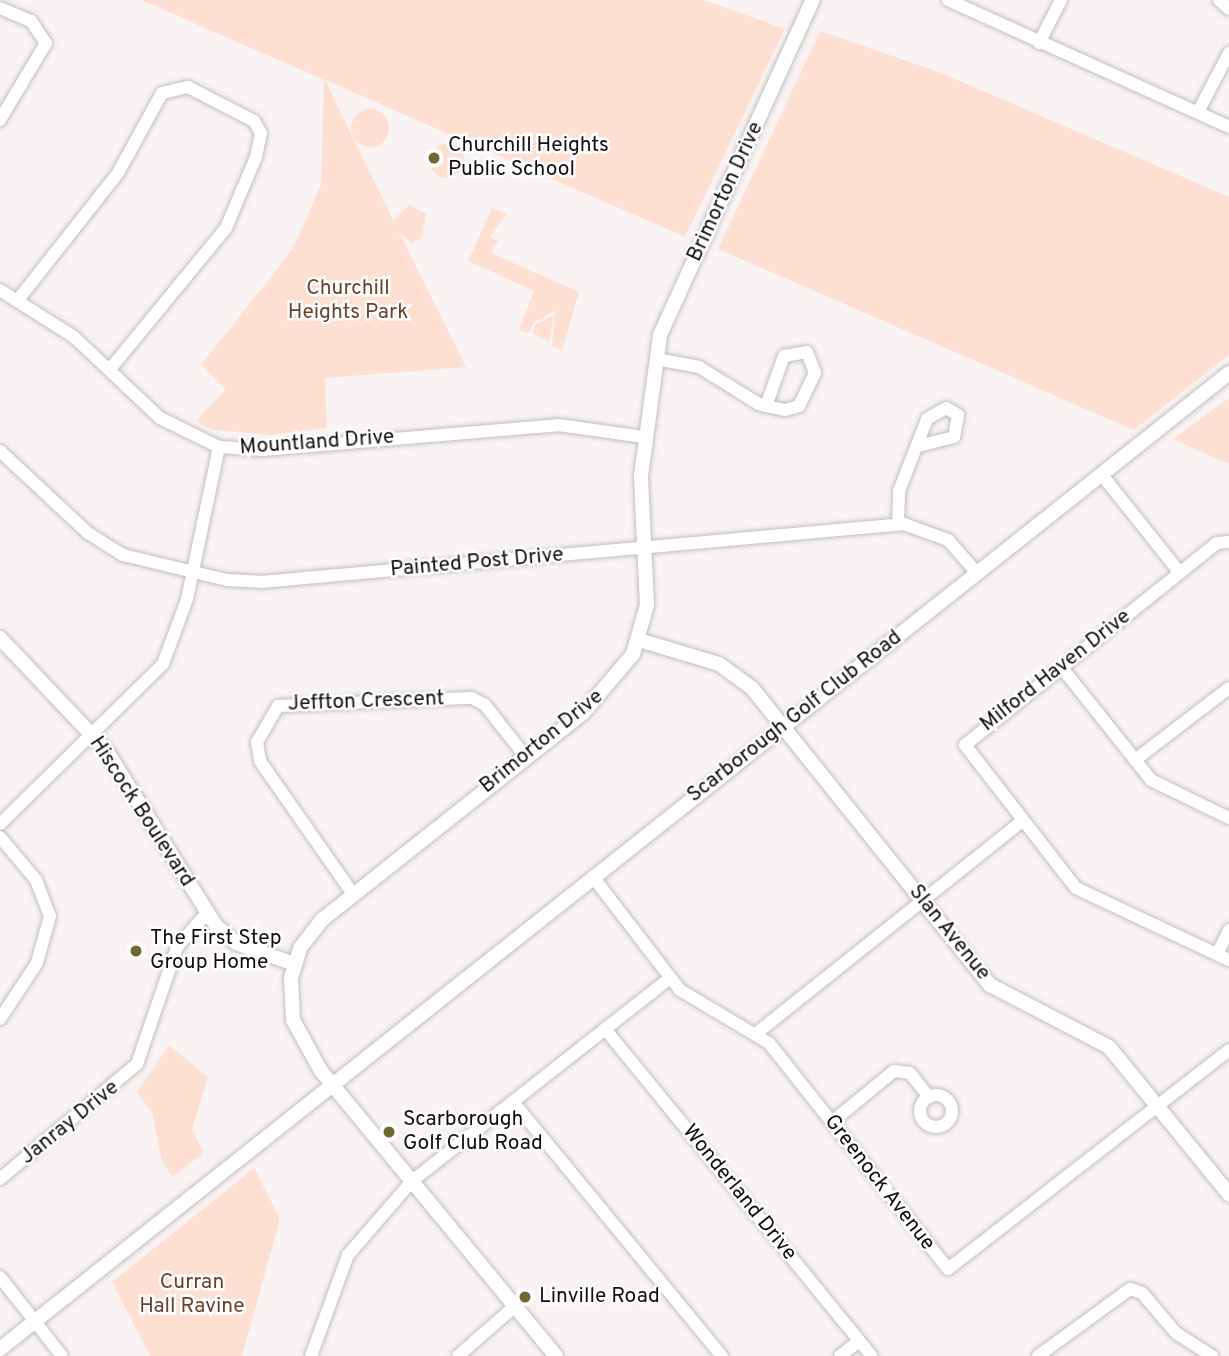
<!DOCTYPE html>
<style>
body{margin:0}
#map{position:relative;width:1229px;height:1356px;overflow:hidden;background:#f9f3f3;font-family:Overpass,sans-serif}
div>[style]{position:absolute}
.green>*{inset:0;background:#fee0d3}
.round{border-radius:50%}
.roads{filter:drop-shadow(0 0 2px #c5bebf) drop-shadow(0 0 2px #c5bebf)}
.minor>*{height:12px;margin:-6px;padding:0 6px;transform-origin:6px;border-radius:6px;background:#fff}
.minor>.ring{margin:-6px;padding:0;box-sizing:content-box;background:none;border:12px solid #fff;border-radius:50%}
.tertiary>*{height:14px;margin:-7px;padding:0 7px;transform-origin:7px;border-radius:7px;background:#fff}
.dots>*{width:19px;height:19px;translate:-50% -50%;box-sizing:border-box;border:4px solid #fff;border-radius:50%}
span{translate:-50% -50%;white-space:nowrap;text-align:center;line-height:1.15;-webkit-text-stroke:5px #fff;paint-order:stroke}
.poi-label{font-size:21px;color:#0f0d0d}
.left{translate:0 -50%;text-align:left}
.street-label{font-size:21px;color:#0f0d0d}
.park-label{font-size:21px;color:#6d3e29}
</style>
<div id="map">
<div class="green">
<div style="clip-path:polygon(141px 0,704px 0,785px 29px,685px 237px,325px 80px,393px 220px,409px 205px,426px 214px,422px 238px,412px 243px,399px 232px,466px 367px,325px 378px,327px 428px,269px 435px,213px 430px,196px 421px,226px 389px,201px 365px,292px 250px,321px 185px,324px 80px)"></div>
<div style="clip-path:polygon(820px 31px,939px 72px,1229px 197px,1229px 355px,1134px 430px,718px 249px)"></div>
<div class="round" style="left:351px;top:109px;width:38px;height:38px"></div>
<div class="round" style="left:430px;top:144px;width:34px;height:34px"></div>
<div style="clip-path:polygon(492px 208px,507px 214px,490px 237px,498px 241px,491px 253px,579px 292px,562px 351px,552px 345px,555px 311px,534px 322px,529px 333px,519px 330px,534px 291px,468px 261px)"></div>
<div style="clip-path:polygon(554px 315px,549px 342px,532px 333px,536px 324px)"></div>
<div style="clip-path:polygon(1229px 398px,1229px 464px,1173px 439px)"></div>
<div style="clip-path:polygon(169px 1045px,208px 1077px,192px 1130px,204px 1153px,172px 1177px,162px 1161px,152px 1113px,137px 1092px)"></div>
<div style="clip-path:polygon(254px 1168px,280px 1219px,242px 1356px,150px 1356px,112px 1282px)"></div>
</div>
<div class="roads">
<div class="minor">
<div style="left:948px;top:0;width:308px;rotate:24.3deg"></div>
<div style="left:1219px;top:0;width:13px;rotate:42deg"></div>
<div style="left:0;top:8px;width:34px;rotate:23deg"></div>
<div style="left:31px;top:21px;width:27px;rotate:56deg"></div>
<div style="left:46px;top:43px;width:90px;rotate:120.9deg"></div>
<div style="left:1039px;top:43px;width:48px;rotate:-62.9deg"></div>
<div style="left:1198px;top:112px;width:67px;rotate:-62.3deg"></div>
<div style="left:0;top:290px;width:88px;rotate:32.4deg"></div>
<div style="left:74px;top:337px;width:118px;rotate:43.3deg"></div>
<div style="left:160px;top:418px;width:66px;rotate:26.2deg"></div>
<div style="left:219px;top:447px;width:44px;rotate:3.9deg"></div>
<div style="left:263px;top:450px;width:296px;rotate:-4.8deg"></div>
<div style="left:558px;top:425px;width:87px;rotate:7.9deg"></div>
<div style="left:17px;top:301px;width:163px;rotate:-51.7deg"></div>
<div style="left:118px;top:173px;width:91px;rotate:-61.2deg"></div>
<div style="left:162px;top:93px;width:27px;rotate:-13deg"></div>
<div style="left:188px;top:87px;width:74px;rotate:27.3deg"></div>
<div style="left:254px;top:121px;width:14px;rotate:60deg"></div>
<div style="left:261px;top:133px;width:25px;rotate:102deg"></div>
<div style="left:256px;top:157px;width:77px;rotate:112.9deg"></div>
<div style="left:226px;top:228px;width:183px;rotate:129.4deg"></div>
<div style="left:656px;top:359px;width:44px;rotate:10.5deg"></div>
<div style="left:699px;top:367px;width:70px;rotate:31.7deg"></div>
<div style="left:759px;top:404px;width:7px;rotate:16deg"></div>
<div style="left:766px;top:406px;width:19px;rotate:12deg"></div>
<div style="left:785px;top:410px;width:15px;rotate:-16deg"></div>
<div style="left:799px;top:406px;width:37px;rotate:-64deg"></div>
<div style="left:815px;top:373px;width:22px;rotate:-111deg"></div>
<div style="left:807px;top:352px;width:23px;rotate:170deg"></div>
<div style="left:784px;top:356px;width:53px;rotate:109.8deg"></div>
<div style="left:0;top:451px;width:120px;rotate:43deg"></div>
<div style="left:88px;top:533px;width:41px;rotate:32.2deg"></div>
<div style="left:123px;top:555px;width:107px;rotate:13.5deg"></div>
<div style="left:227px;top:580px;width:34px;rotate:3deg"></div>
<div style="left:261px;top:582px;width:646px;rotate:-5.15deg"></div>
<div style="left:904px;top:524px;width:47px;rotate:20deg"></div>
<div style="left:948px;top:540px;width:44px;rotate:48.7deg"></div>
<div style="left:1102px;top:475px;width:125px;rotate:51.5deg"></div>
<div style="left:898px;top:524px;width:33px;rotate:-88deg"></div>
<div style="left:899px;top:491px;width:77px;rotate:-68.7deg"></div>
<div style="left:927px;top:419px;width:22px;rotate:-30deg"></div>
<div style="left:946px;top:408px;width:14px;rotate:30deg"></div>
<div style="left:958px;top:415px;width:22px;rotate:100deg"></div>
<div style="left:954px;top:437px;width:37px;rotate:166deg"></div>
<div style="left:1229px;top:542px;width:12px;rotate:175deg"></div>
<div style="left:1217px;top:543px;width:323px;rotate:141.3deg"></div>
<div style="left:965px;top:745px;width:181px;rotate:52.2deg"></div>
<div style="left:1076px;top:888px;width:169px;rotate:25.2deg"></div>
<div style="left:1062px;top:668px;width:143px;rotate:51.5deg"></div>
<div style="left:1151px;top:780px;width:87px;rotate:26deg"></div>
<div style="left:1135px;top:760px;width:118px;rotate:-37.5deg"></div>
<div style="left:0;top:824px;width:228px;rotate:-44.5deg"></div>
<div style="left:163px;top:664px;width:69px;rotate:-69.7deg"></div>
<div style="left:187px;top:599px;width:155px;rotate:-78.1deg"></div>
<div style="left:0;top:837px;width:56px;rotate:50.1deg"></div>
<div style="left:36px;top:880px;width:39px;rotate:69deg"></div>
<div style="left:50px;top:916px;width:49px;rotate:105.5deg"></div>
<div style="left:37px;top:963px;width:67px;rotate:123.5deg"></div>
<div style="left:593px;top:877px;width:143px;rotate:52.4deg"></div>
<div style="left:680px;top:990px;width:104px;rotate:30.8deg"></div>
<div style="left:769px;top:1043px;width:288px;rotate:51.6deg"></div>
<div style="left:948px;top:1269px;width:356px;rotate:-37.9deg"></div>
<div style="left:353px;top:894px;width:162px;rotate:-125deg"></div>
<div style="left:260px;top:761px;width:19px;rotate:-99deg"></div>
<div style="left:257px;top:742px;width:42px;rotate:-59.7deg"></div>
<div style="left:278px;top:706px;width:194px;rotate:-2.4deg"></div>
<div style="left:472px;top:698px;width:15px;rotate:28deg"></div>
<div style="left:485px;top:705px;width:65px;rotate:51.9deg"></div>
<div style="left:1218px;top:952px;width:25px;rotate:-63deg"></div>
<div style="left:605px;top:1029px;width:422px;rotate:50.8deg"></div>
<div style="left:758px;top:1032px;width:338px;rotate:-38.6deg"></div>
<div class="ring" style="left:920px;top:1095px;width:20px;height:20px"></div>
<div style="left:514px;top:1103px;width:328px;rotate:50.6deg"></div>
<div style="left:832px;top:1122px;width:80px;rotate:-39.4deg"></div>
<div style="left:894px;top:1071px;width:16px;rotate:7deg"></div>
<div style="left:910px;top:1073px;width:31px;rotate:52deg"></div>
<div style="left:0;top:1179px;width:179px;rotate:-40deg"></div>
<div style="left:137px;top:1064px;width:124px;rotate:-71.1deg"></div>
<div style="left:177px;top:947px;width:44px;rotate:-48.7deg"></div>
<div style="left:0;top:1277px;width:100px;rotate:51.9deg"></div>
<div style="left:311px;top:1356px;width:108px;rotate:-69.9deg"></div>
<div style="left:348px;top:1255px;width:98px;rotate:-49.1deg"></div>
<div style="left:412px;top:1181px;width:328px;rotate:-38.2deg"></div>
<div style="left:458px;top:1356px;width:76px;rotate:-41.3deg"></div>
<div style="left:840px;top:1356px;width:24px;rotate:-38deg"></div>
<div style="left:1038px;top:1356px;width:114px;rotate:-36.1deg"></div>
<div style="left:1130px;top:1289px;width:13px;rotate:18deg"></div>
<div style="left:1142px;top:1293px;width:52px;rotate:49.6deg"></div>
<div style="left:1176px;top:1333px;width:43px;rotate:32.6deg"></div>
</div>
<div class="tertiary">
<div style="left:0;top:638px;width:154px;rotate:46.6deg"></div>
<div style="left:106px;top:750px;width:208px;rotate:58deg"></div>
<div style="left:216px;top:926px;width:26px;rotate:40deg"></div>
<div style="left:236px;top:943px;width:62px;rotate:19.9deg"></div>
<div style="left:639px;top:640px;width:84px;rotate:16.7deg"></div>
<div style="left:719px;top:664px;width:41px;rotate:36deg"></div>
<div style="left:752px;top:688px;width:381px;rotate:51.3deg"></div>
<div style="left:990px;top:985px;width:134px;rotate:27.5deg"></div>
<div style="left:1109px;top:1047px;width:190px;rotate:50.8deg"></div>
<div style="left:0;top:1349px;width:1569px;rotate:-38.45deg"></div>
<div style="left:556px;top:1356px;width:369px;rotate:-129.5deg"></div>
<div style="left:321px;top:1071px;width:58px;rotate:-118.8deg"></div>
<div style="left:293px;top:1020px;width:42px;rotate:-92.7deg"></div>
<div style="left:291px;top:978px;width:31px;rotate:-73deg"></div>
<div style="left:300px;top:948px;width:37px;rotate:-52deg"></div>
<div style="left:323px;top:919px;width:332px;rotate:-38.4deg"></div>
<div style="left:583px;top:713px;width:77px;rotate:-49.7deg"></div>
<div style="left:633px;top:654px;width:51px;rotate:-74.1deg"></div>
<div style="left:647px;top:605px;width:129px;rotate:-92.7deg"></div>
<div style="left:641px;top:476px;width:142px;rotate:-82.3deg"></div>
<div style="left:660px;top:335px;width:368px;rotate:-65.5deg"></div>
</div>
</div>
<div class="dots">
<div style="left:434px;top:158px;background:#6f6834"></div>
<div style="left:136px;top:951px;background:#6f6834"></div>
<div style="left:389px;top:1132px;background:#6f6834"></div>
<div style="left:525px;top:1297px;background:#6f6834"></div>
</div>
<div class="poi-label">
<span class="left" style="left:448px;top:158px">Churchill Heights<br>Public School</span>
<span class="left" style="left:150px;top:951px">The First Step<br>Group Home</span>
<span class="left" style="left:403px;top:1132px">Scarborough<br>Golf Club Road</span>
<span class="left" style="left:539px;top:1297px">Linville Road</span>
</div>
<div class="street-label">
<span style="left:726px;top:192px;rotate:-65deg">Brimorton Drive</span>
<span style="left:317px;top:443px;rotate:-4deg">Mountland Drive</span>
<span style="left:477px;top:563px;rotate:-5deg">Painted Post Drive</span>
<span style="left:1056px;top:671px;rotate:-38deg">Milford Haven Drive</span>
<span style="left:366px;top:702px;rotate:-2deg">Jeffton Crescent</span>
<span style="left:795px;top:717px;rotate:-38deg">Scarborough Golf Club Road</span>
<span style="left:542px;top:742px;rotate:-39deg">Brimorton Drive</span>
<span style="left:141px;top:812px;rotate:57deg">Hiscock Boulevard</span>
<span style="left:949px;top:933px;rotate:51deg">Slan Avenue</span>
<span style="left:70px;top:1123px;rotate:-39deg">Janray Drive</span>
<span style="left:879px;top:1183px;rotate:52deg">Greenock Avenue</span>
<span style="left:739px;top:1193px;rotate:51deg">Wonderland Drive</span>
</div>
<div class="park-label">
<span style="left:348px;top:301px">Churchill<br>Heights Park</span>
<span style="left:192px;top:1295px">Curran<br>Hall Ravine</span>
</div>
</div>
